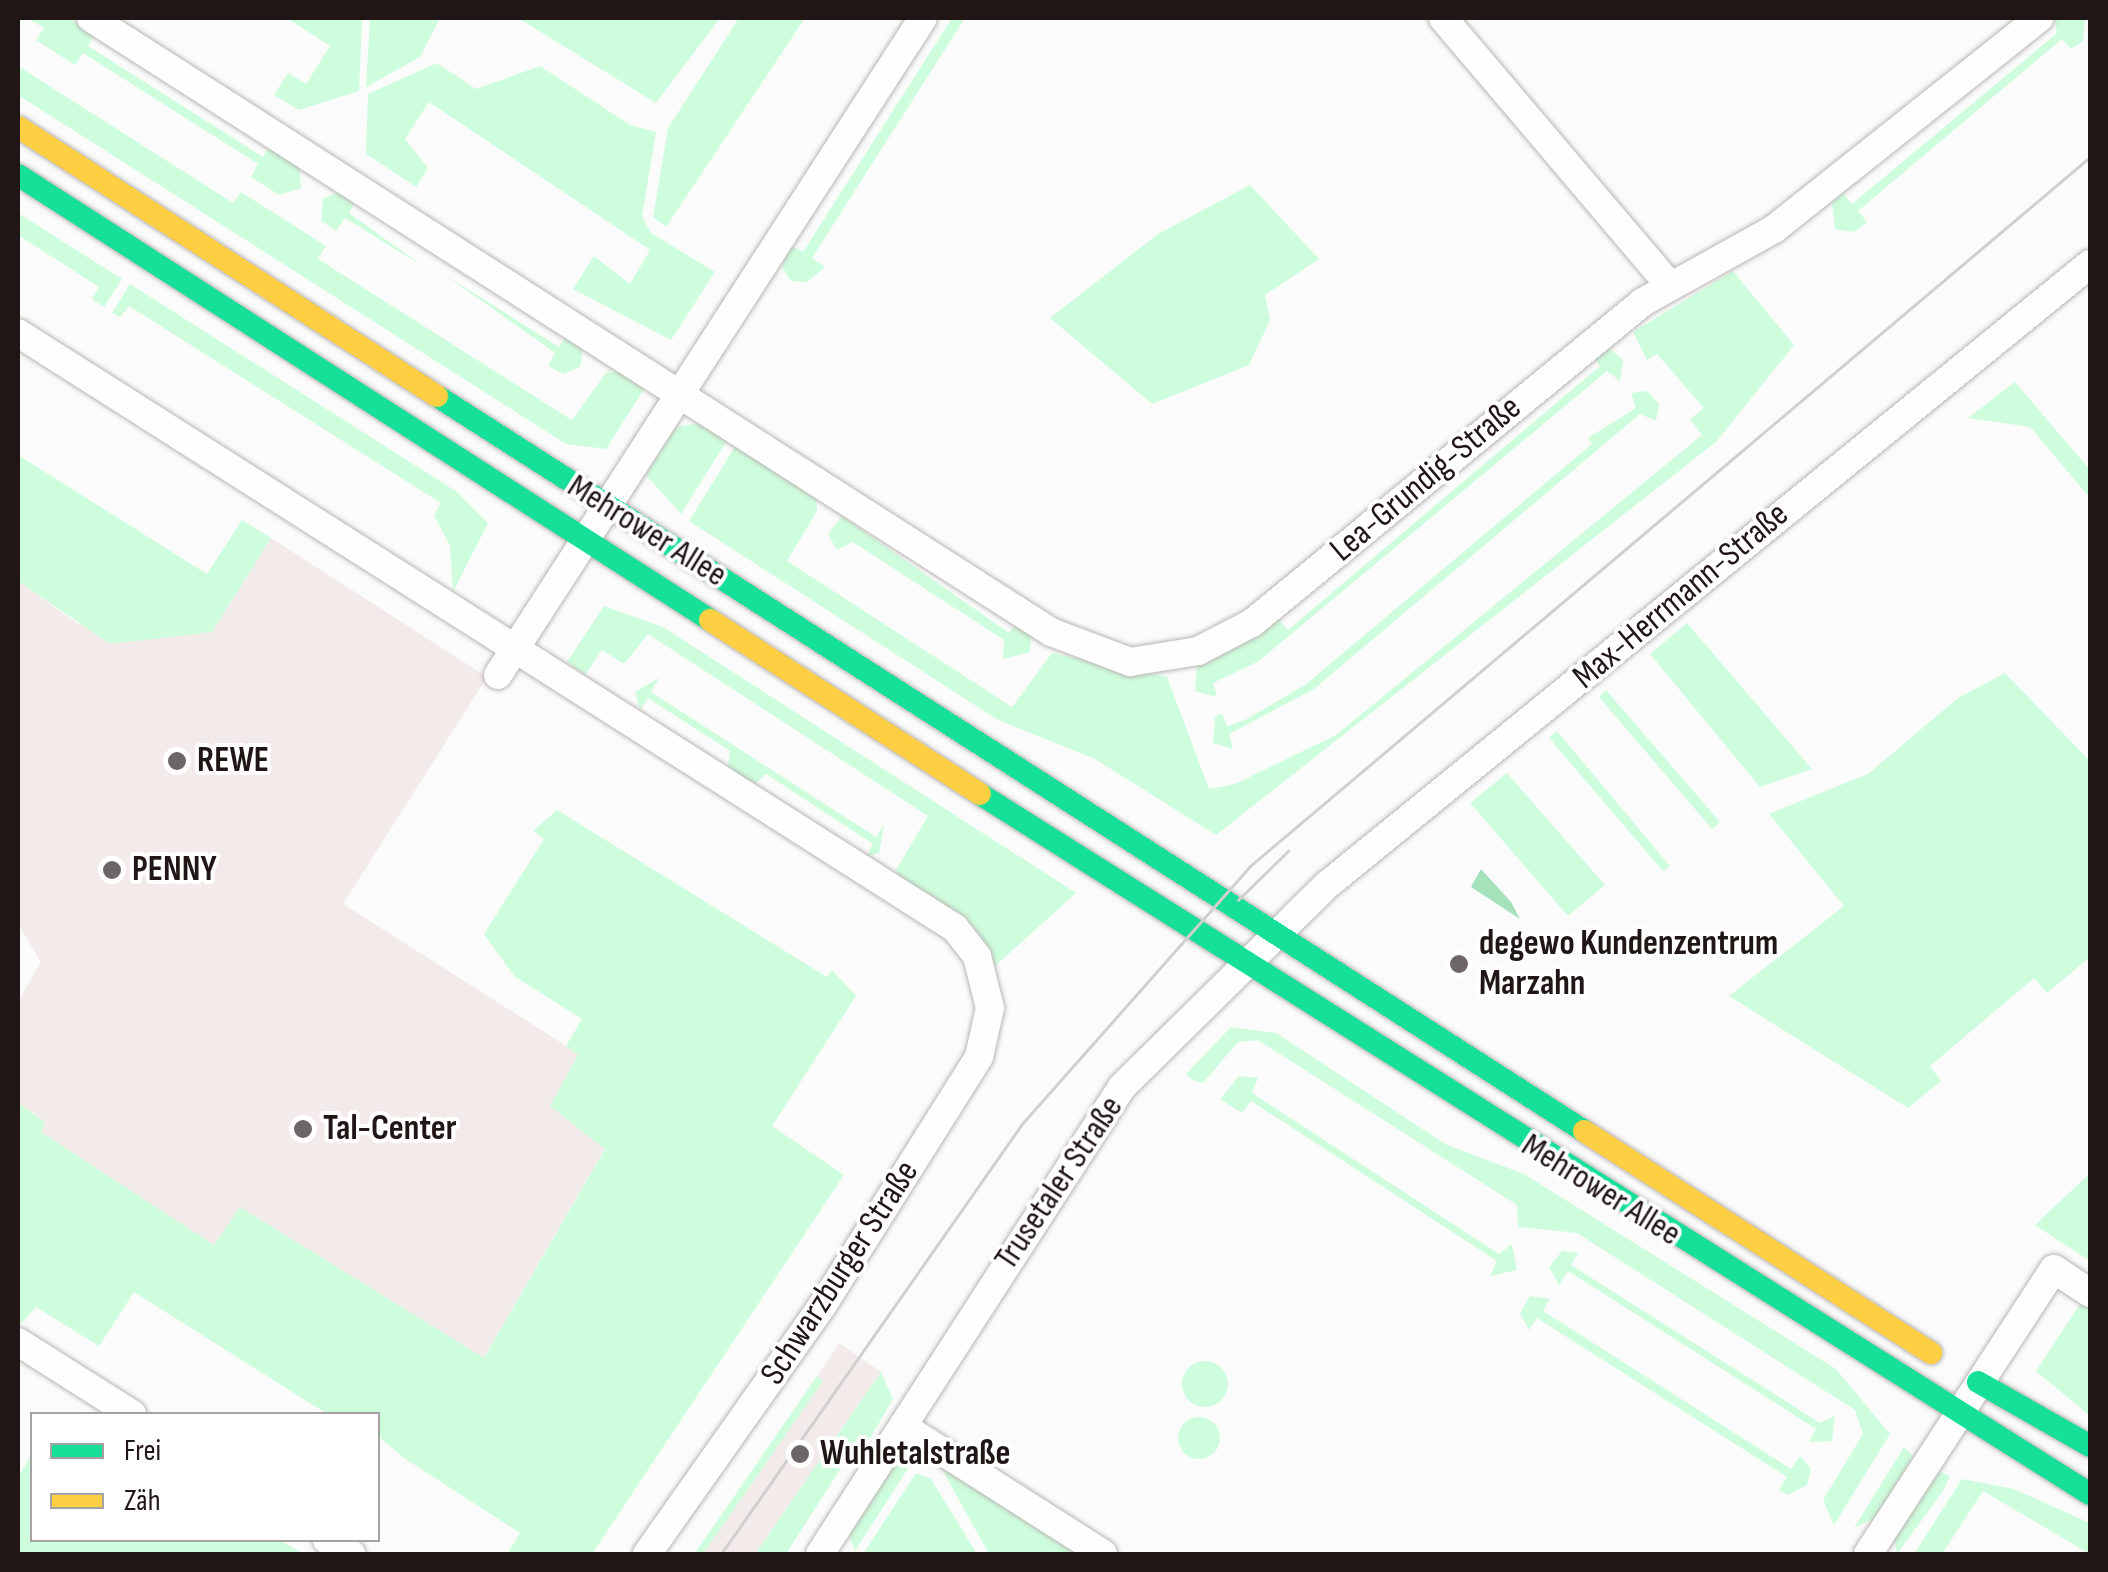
<!DOCTYPE html>
<meta charset="utf-8">
<style>
body{margin:0}
#map{position:relative;width:2108px;height:1572px;overflow:hidden;background:#fbfbfb;font-family:"Sofia Sans Condensed",sans-serif}
div>[style]{position:absolute}
.built>*{inset:0;background:#f3eaea}
.green>*{inset:0;background:#cefddd}
.round{border-radius:50%}
.water>*{inset:0;background:#a5e1ba}
.roads{filter:drop-shadow(0 0 2px #bab5b4) drop-shadow(0 0 2px #bab5b4)}
.street>*{height:28px;margin:-14px;padding:0 14px;transform-origin:14px;border-radius:14px;background:#fefefe}
.fast>*{height:22px;margin:-11px;padding:0 11px;transform-origin:11px;border-radius:11px;background:#16e098}
.slow>*{height:22px;margin:-11px;padding:0 11px;transform-origin:11px;border-radius:11px;background:#ffcf43}
.tram>*{height:2.5px;margin:-1.25px;padding:0 1.25px;transform-origin:1.25px;border-radius:1.25px;background:#d0d0d0}
.dots>*{width:28px;height:28px;translate:-50% -50%;box-sizing:border-box;border:5px solid #fff;border-radius:50%}
span{translate:-50% -50%;white-space:nowrap;text-align:center;line-height:1.15;-webkit-text-stroke:8px #fff;paint-order:stroke}
.street-label{font-size:35px;color:#201615}
.poi-label{font-size:35px;color:#201615;font-weight:700}
.left{translate:0 -50%;text-align:left}
.frame{position:absolute;inset:0;border:20px solid #201615;pointer-events:none}
.legend{position:absolute;left:30px;top:1412px;width:350px;height:130px;box-sizing:border-box;background:#fff;border:2px solid #a6a2a1;margin:0;padding:12px 18px;list-style:none;font-size:30px;color:#201615}
.legend li{display:flex;align-items:center;gap:20px;height:50px}
.legend b{width:50px;border:2px solid #a6a2a1}
</style>
<div id="map">
<div class="built">
<div style="clip-path:polygon(271px 538px,487px 677px,343px 904px,579px 1054px,605px 1148px,483px 1359px,241px 1208px,214px 1246px,40px 1132px,45px 1121px,18px 1103px,18px 1002px,41px 962px,18px 924px,18px 581px,78px 624px,212px 632px)"></div>
<div style="clip-path:polygon(839px 1343px,881px 1372px,755px 1554px,703px 1554px)"></div>
</div>
<div class="green">
<div style="clip-path:polygon(27px 18px,69px 18px,95px 34px,88px 46px,263px 157px,270px 146px,299px 164px,301px 188px,279px 195px,251px 177px,258px 164px,83px 53px,75px 65px,36px 40px,44px 28px)"></div>
<div style="clip-path:polygon(287px 18px,362px 18px,359px 91px,299px 110px,274px 95px,288px 73px,306px 84px,330px 46px)"></div>
<div style="clip-path:polygon(370px 18px,440px 18px,420px 57px,366px 87px)"></div>
<div style="clip-path:polygon(518px 18px,720px 18px,656px 103px)"></div>
<div style="clip-path:polygon(739px 18px,805px 18px,666px 227px,653px 217px,668px 128px)"></div>
<div style="clip-path:polygon(952px 18px,965px 18px,812px 258px,825px 267px,807px 282px,791px 281px,782px 267px,790px 245px,803px 252px)"></div>
<div style="clip-path:polygon(2054px 18px,2085px 18px,2083px 41px,2071px 49px,2062px 39px,1858px 211px,1867px 222px,1854px 232px,1835px 229px,1832px 203px,1843px 193px,1852px 204px,2057px 33px)"></div>
<div style="clip-path:polygon(437px 63px,476px 89px,540px 66px,630px 125px,656px 132px,642px 216px,651px 233px,715px 272px,671px 340px,573px 289px,594px 256px,630px 284px,650px 250px,429px 102px,405px 139px,428px 168px,416px 187px,366px 154px,368px 94px)"></div>
<div style="clip-path:polygon(18px 66px,233px 203px,241px 192px,326px 246px,318px 259px,572px 420px,606px 373px,619px 371px,644px 389px,606px 449px,566px 444px,18px 95px)"></div>
<div style="clip-path:polygon(1250px 185px,1319px 259px,1265px 295px,1270px 320px,1249px 365px,1152px 404px,1050px 318px,1158px 234px)"></div>
<div style="clip-path:polygon(338px 192px,356px 200px,349px 213px,424px 267px,345px 218px,336px 231px,321px 221px,323px 199px)"></div>
<div style="clip-path:polygon(18px 213px,122px 279px,104px 307px,92px 299px,99px 287px,18px 235px)"></div>
<div style="clip-path:polygon(1733px 271px,1794px 345px,1717px 441px,1216px 835px,1095px 759px,998px 720px,689px 521px,738px 442px,816px 495px,817px 511px,787px 561px,1012px 707px,1052px 653px,1167px 677px,1209px 789px,1235px 784px,1336px 735px,1702px 435px,1690px 419px,1704px 408px,1657px 354px,1647px 360px,1633px 332px)"></div>
<div style="clip-path:polygon(444px 274px,559px 347px,567px 334px,583px 349px,580px 367px,563px 374px,548px 366px,555px 353px)"></div>
<div style="clip-path:polygon(130px 284px,457px 492px,488px 523px,453px 592px,450px 546px,434px 515px,441px 503px,129px 306px,120px 317px,112px 313px)"></div>
<div style="clip-path:polygon(1609px 348px,1623px 360px,1620px 381px,1607px 371px,1259px 661px,1213px 683px,1217px 697px,1195px 691px,1197px 665px,1278px 619px,1288px 630px,1600px 366px,1591px 354px)"></div>
<div style="clip-path:polygon(2015px 382px,2090px 470px,2090px 498px,2030px 427px,1968px 418px)"></div>
<div style="clip-path:polygon(1647px 391px,1659px 404px,1656px 421px,1640px 414px,1314px 689px,1229px 734px,1233px 749px,1213px 743px,1215px 717px,1222px 713px,1227px 726px,1245px 720px,1305px 685px,1592px 444px,1588px 438px,1636px 408px,1631px 393px)"></div>
<div style="clip-path:polygon(706px 422px,729px 437px,681px 514px,646px 475px,676px 427px)"></div>
<div style="clip-path:polygon(18px 455px,207px 574px,242px 520px,271px 538px,212px 632px,110px 644px,18px 581px)"></div>
<div style="clip-path:polygon(842px 516px,1009px 633px,1017px 622px,1031px 637px,1030px 652px,1003px 659px,1004px 640px,853px 542px,837px 550px,828px 534px)"></div>
<div style="clip-path:polygon(604px 606px,663px 627px,1076px 893px,994px 967px,901px 880px,896px 870px,928px 816px,648px 634px,624px 664px,602px 650px,585px 675px,567px 662px)"></div>
<div style="clip-path:polygon(1687px 623px,1812px 769px,1760px 787px,1650px 654px)"></div>
<div style="clip-path:polygon(2005px 673px,2090px 761px,2090px 957px,2047px 993px,2034px 978px,1930px 1066px,1941px 1081px,1908px 1108px,1729px 996px,1844px 906px,1769px 814px,1868px 774px,1958px 698px)"></div>
<div style="clip-path:polygon(659px 678px,651px 692px,876px 837px,884px 825px,879px 853px,866px 857px,873px 844px,766px 774px,754px 785px,728px 767px,730px 751px,648px 698px,640px 710px,635px 692px)"></div>
<div style="clip-path:polygon(1606px 690px,1720px 822px,1712px 829px,1599px 697px)"></div>
<div style="clip-path:polygon(1557px 731px,1670px 866px,1663px 871px,1549px 738px)"></div>
<div style="clip-path:polygon(1507px 773px,1605px 885px,1568px 916px,1470px 803px)"></div>
<div style="clip-path:polygon(557px 810px,827px 977px,832px 970px,856px 996px,772px 1126px,844px 1175px,592px 1554px,507px 1554px,520px 1533px,404px 1458px,378px 1436px,378px 1414px,327px 1414px,134px 1292px,99px 1346px,36px 1307px,18px 1327px,18px 1103px,45px 1122px,41px 1132px,214px 1245px,240px 1207px,484px 1358px,605px 1149px,550px 1106px,578px 1055px,566px 1046px,582px 1019px,514px 976px,484px 934px,544px 839px,533px 831px)"></div>
<div style="clip-path:polygon(1231px 1027px,1276px 1033px,1447px 1145px,1524px 1174px,1836px 1369px,1890px 1434px,1834px 1525px,1823px 1500px,1863px 1434px,1855px 1410px,1577px 1233px,1518px 1227px,1517px 1205px,1258px 1040px,1238px 1042px,1203px 1083px,1192px 1080px,1186px 1074px)"></div>
<div style="clip-path:polygon(1239px 1076px,1258px 1078px,1252px 1093px,1499px 1254px,1512px 1244px,1517px 1270px,1490px 1276px,1497px 1261px,1251px 1101px,1242px 1113px,1220px 1099px)"></div>
<div style="clip-path:polygon(2090px 1173px,2090px 1261px,2035px 1225px)"></div>
<div style="clip-path:polygon(1562px 1251px,1578px 1253px,1571px 1265px,1820px 1423px,1835px 1416px,1832px 1441px,1809px 1442px,1816px 1429px,1568px 1271px,1559px 1285px,1549px 1267px)"></div>
<div style="clip-path:polygon(1530px 1296px,1550px 1299px,1543px 1311px,1791px 1469px,1800px 1456px,1811px 1469px,1807px 1485px,1788px 1495px,1779px 1490px,1787px 1477px,1537px 1318px,1529px 1330px,1520px 1313px)"></div>
<div style="clip-path:polygon(2080px 1304px,2090px 1305px,2090px 1416px,2036px 1371px)"></div>
<div class="round" style="left:1182px;top:1361px;width:46px;height:46px"></div>
<div style="clip-path:polygon(881px 1372px,893px 1399px,863px 1450px,855px 1446px,786px 1554px,755px 1554px)"></div>
<div style="clip-path:polygon(817px 1376px,823px 1381px,703px 1554px,695px 1553px)"></div>
<div class="round" style="left:1178px;top:1417px;width:42px;height:42px"></div>
<div style="clip-path:polygon(1904px 1447px,1913px 1456px,1877px 1517px,1854px 1528px)"></div>
<div style="clip-path:polygon(32px 1454px,32px 1540px,280px 1540px,303px 1554px,18px 1554px,18px 1477px)"></div>
<div style="clip-path:polygon(895px 1458px,909px 1467px,855px 1551px,849px 1534px)"></div>
<div style="clip-path:polygon(938px 1462px,1085px 1554px,989px 1554px)"></div>
<div style="clip-path:polygon(1936px 1470px,1950px 1476px,1943px 1491px,1897px 1554px,1894px 1538px)"></div>
<div style="clip-path:polygon(916px 1473px,931px 1479px,977px 1554px,863px 1554px)"></div>
<div style="clip-path:polygon(1962px 1479px,2014px 1489px,2090px 1523px,2090px 1554px,1983px 1491px,1942px 1554px,1914px 1554px)"></div>
</div>
<div class="water">
<div style="clip-path:polygon(1481px 869px,1511px 902px,1520px 919px,1471px 887px)"></div>
</div>
<div class="roads">
<div class="street">
<div style="left:91px;top:18px;width:1140px;rotate:32.6deg"></div>
<div style="left:1051px;top:632px;width:85px;rotate:20.8deg"></div>
<div style="left:1130px;top:662px;width:69px;rotate:-9.2deg"></div>
<div style="left:1198px;top:651px;width:61px;rotate:-27.4deg"></div>
<div style="left:1252px;top:623px;width:506px;rotate:-39.39deg"></div>
<div style="left:1643px;top:302px;width:150px;rotate:-29.1deg"></div>
<div style="left:1774px;top:229px;width:339px;rotate:-38.5deg"></div>
<div style="left:1443px;top:18px;width:348px;rotate:49.7deg"></div>
<div style="left:18px;top:333px;width:1110px;rotate:32.42deg"></div>
<div style="left:955px;top:928px;width:36px;rotate:52deg"></div>
<div style="left:977px;top:956px;width:54px;rotate:76deg"></div>
<div style="left:990px;top:1008px;width:50px;rotate:102.7deg"></div>
<div style="left:979px;top:1057px;width:294px;rotate:122.2deg"></div>
<div style="left:822px;top:1306px;width:304px;rotate:125.2deg"></div>
<div style="left:498px;top:675px;width:782px;rotate:-57.1deg"></div>
<div style="left:18px;top:1342px;width:135px;rotate:32.3deg"></div>
<div style="left:904px;top:1427px;width:236px;rotate:32.5deg"></div>
<div style="left:327px;top:1540px;width:28px;rotate:30deg"></div>
<div style="left:820px;top:1554px;width:556px;rotate:-57.11deg"></div>
<div style="left:1122px;top:1087px;width:288px;rotate:-44.6deg"></div>
<div style="left:1327px;top:885px;width:984px;rotate:-39.14deg"></div>
<div style="left:1868px;top:1554px;width:340px;rotate:-56.9deg"></div>
<div style="left:2054px;top:1269px;width:43px;rotate:33.7deg"></div>
</div>
<div class="fast">
<div style="left:18px;top:175px;width:823px;rotate:32.74deg"></div>
<div style="left:437px;top:396px;width:1362px;rotate:32.65deg"></div>
<div style="left:980px;top:794px;width:1312px;rotate:32.24deg"></div>
<div style="left:1978px;top:1382px;width:129px;rotate:29.7deg"></div>
</div>
<div class="slow">
<div style="left:18px;top:127px;width:498px;rotate:32.7deg"></div>
<div style="left:710px;top:620px;width:321px;rotate:32.8deg"></div>
<div style="left:1584px;top:1131px;width:412px;rotate:32.6deg"></div>
</div>
</div>
<div class="tram">
<div style="left:1238px;top:900px;width:70px;rotate:-44.4deg"></div>
<div style="left:721px;top:1554px;width:525px;rotate:-55.01deg"></div>
<div style="left:1022px;top:1124px;width:343px;rotate:-48.5deg"></div>
<div style="left:1249px;top:867px;width:1101px;rotate:-40.17deg"></div>
</div>
<div class="dots">
<div style="left:177px;top:761px;background:#6d6666"></div>
<div style="left:112px;top:870px;background:#6d6666"></div>
<div style="left:1459px;top:964px;background:#6d6666"></div>
<div style="left:303px;top:1129px;background:#6d6666"></div>
<div style="left:800px;top:1454px;background:#6d6666"></div>
</div>
<div class="street-label">
<span style="left:1426px;top:479px;rotate:-40deg">Lea-Grundig-Straße</span>
<span style="left:647px;top:531px;rotate:32deg">Mehrower Allee</span>
<span style="left:1681px;top:596px;rotate:-40deg">Max-Herrmann-Straße</span>
<span style="left:1059px;top:1183px;rotate:-56deg">Trusetaler Straße</span>
<span style="left:1601px;top:1190px;rotate:32deg">Mehrower Allee</span>
<span style="left:840px;top:1273px;rotate:-57deg">Schwarzburger Straße</span>
</div>
<div class="poi-label">
<span class="left" style="left:197px;top:761px">REWE</span>
<span class="left" style="left:132px;top:870px">PENNY</span>
<span class="left" style="left:1479px;top:964px">degewo Kundenzentrum<br>Marzahn</span>
<span class="left" style="left:323px;top:1129px">Tal-Center</span>
<span class="left" style="left:820px;top:1454px">Wuhletalstraße</span>
</div>
<div class="frame"></div>
<ul class="legend">
<li><b style="height:12px;background:#16e098"></b>Frei</li>
<li><b style="height:12px;background:#ffcf43"></b>Zäh</li>
</ul>
</div>
